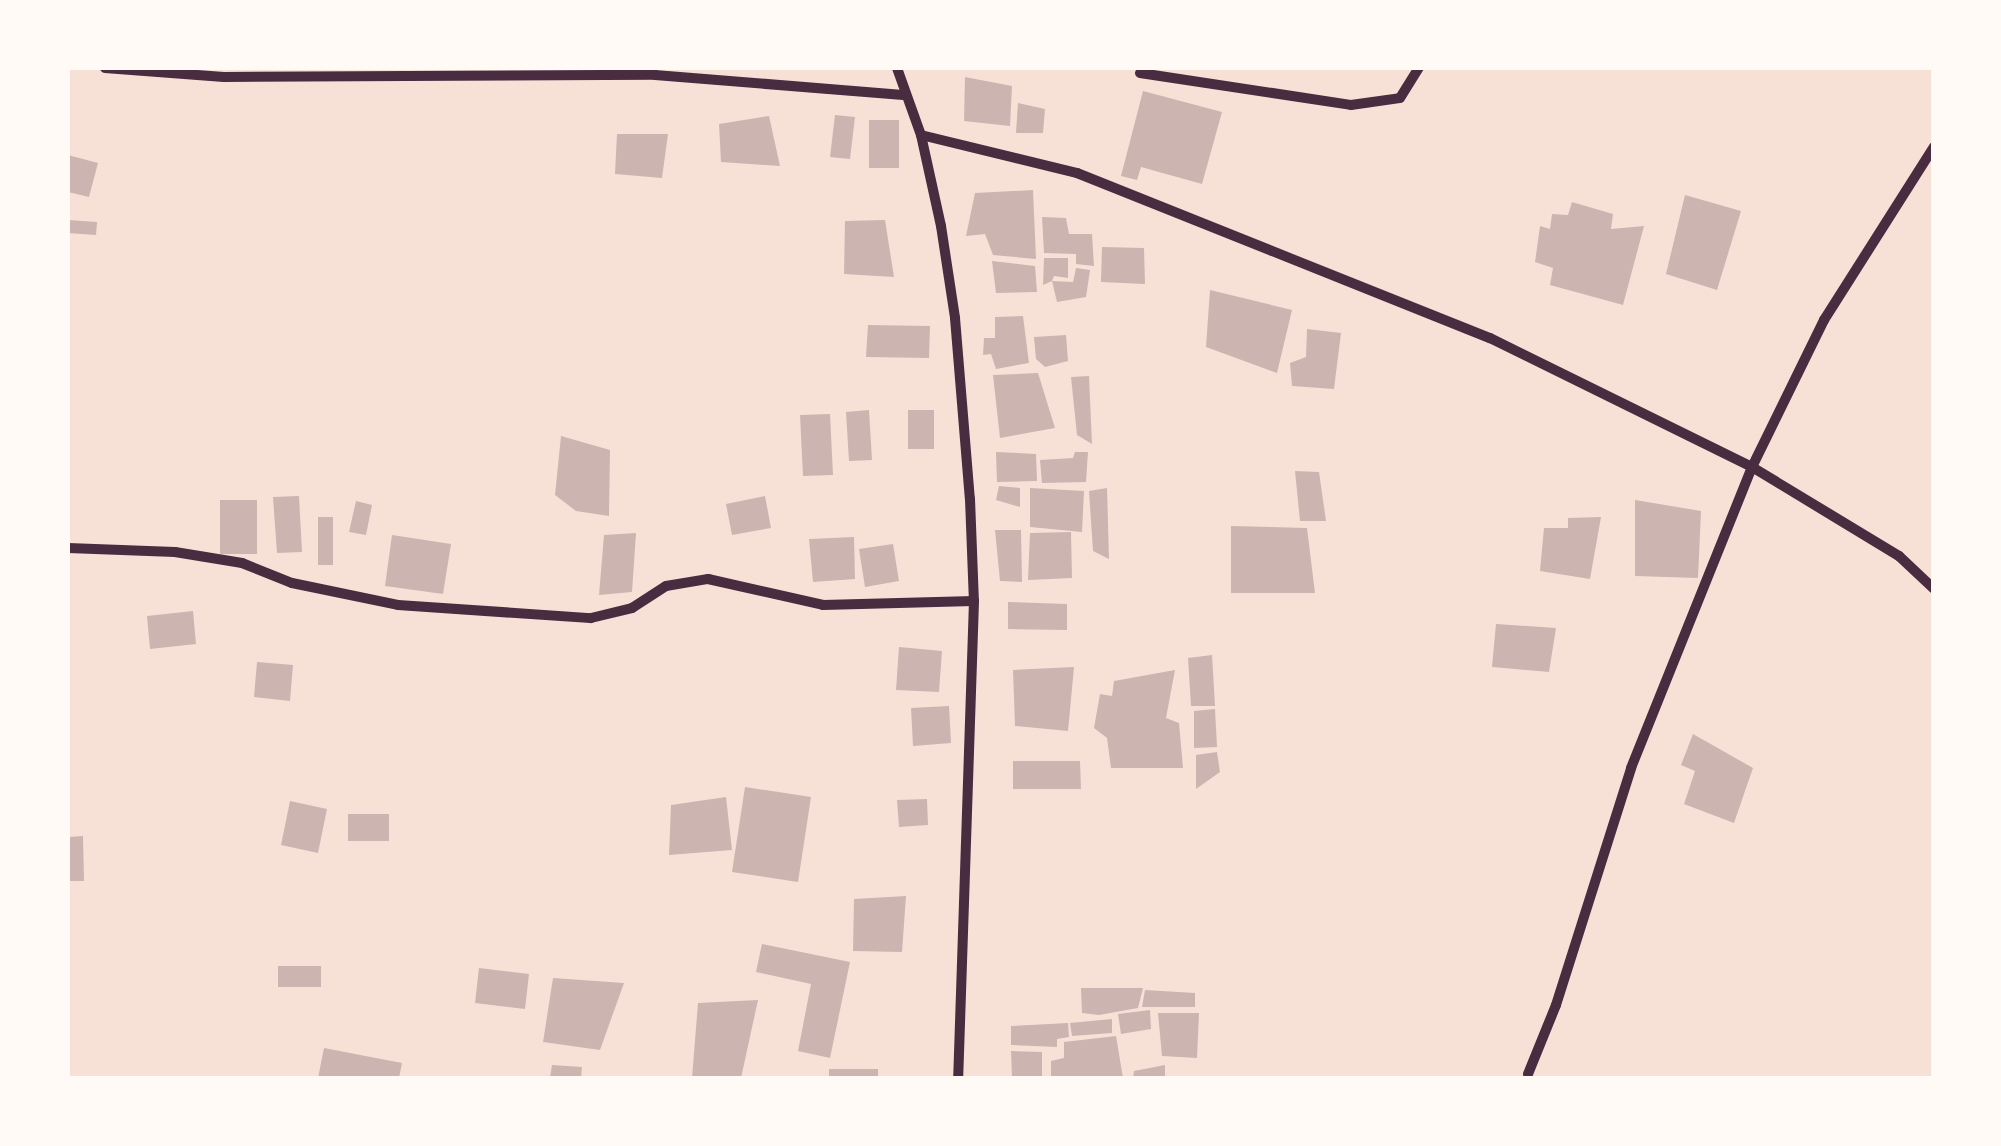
<!DOCTYPE html>
<style>
body{margin:0}
#map{position:relative;width:2001px;height:1146px;overflow:hidden;background:#f7e1d7;font-family:"Noto Serif",serif}
div>[style]{position:absolute}
.building>*{inset:0;background:#ccb4b1}
.minor>*{height:10px;margin:-5px;padding:0 5px;transform-origin:5px;border-radius:5px;background:#4a2c40}
span{translate:-50% -50%;white-space:nowrap;text-align:center;line-height:1.15;-webkit-text-stroke:8px #fffaf5;paint-order:stroke}
.frame{position:absolute;inset:0;border:70px solid #fffaf5;pointer-events:none}
</style>
<div id="map">
<div class="building">
<div style="clip-path:polygon(965px 77px,1012px 86px,1010px 126px,964px 121px)"></div>
<div style="clip-path:polygon(1143px 91px,1222px 112px,1202px 184px,1141px 167px,1137px 180px,1121px 176px)"></div>
<div style="clip-path:polygon(1018px 103px,1045px 109px,1043px 133px,1016px 133px)"></div>
<div style="clip-path:polygon(835px 115px,855px 117px,850px 159px,830px 157px)"></div>
<div style="clip-path:polygon(769px 116px,780px 166px,721px 162px,719px 124px)"></div>
<div style="clip-path:polygon(869px 120px,899px 120px,899px 168px,869px 168px)"></div>
<div style="clip-path:polygon(617px 134px,668px 134px,662px 178px,615px 174px)"></div>
<div style="clip-path:polygon(68px 155px,98px 163px,89px 197px,68px 192px)"></div>
<div style="clip-path:polygon(1033px 190px,1036px 259px,993px 255px,985px 234px,966px 236px,975px 193px)"></div>
<div style="clip-path:polygon(1685px 195px,1741px 211px,1717px 290px,1666px 274px)"></div>
<div style="clip-path:polygon(1572px 202px,1613px 214px,1611px 229px,1644px 226px,1623px 305px,1550px 285px,1553px 268px,1535px 262px,1540px 226px,1550px 229px,1552px 214px,1568px 215px)"></div>
<div style="clip-path:polygon(1042px 217px,1066px 218px,1069px 234px,1092px 234px,1094px 266px,1076px 264px,1076px 254px,1044px 253px)"></div>
<div style="clip-path:polygon(68px 220px,97px 222px,96px 235px,68px 233px)"></div>
<div style="clip-path:polygon(885px 220px,894px 277px,844px 274px,845px 221px)"></div>
<div style="clip-path:polygon(1102px 247px,1144px 248px,1145px 284px,1101px 282px)"></div>
<div style="clip-path:polygon(1044px 258px,1068px 258px,1068px 278px,1054px 276px,1052px 281px,1073px 282px,1076px 268px,1090px 270px,1086px 297px,1057px 302px,1052px 281px,1043px 285px)"></div>
<div style="clip-path:polygon(992px 261px,1035px 266px,1037px 292px,996px 293px)"></div>
<div style="clip-path:polygon(1210px 290px,1292px 310px,1277px 373px,1206px 347px)"></div>
<div style="clip-path:polygon(1023px 316px,1029px 363px,996px 369px,991px 354px,983px 355px,984px 338px,995px 338px,995px 317px)"></div>
<div style="clip-path:polygon(868px 325px,930px 326px,929px 358px,866px 357px)"></div>
<div style="clip-path:polygon(1307px 329px,1341px 333px,1334px 389px,1292px 386px,1290px 363px,1306px 357px)"></div>
<div style="clip-path:polygon(1066px 335px,1068px 361px,1045px 367px,1036px 359px,1034px 337px)"></div>
<div style="clip-path:polygon(1038px 373px,1055px 428px,1000px 438px,993px 375px)"></div>
<div style="clip-path:polygon(1089px 376px,1092px 444px,1077px 435px,1071px 377px)"></div>
<div style="clip-path:polygon(869px 410px,872px 460px,849px 461px,846px 412px)"></div>
<div style="clip-path:polygon(908px 410px,934px 410px,934px 449px,908px 449px)"></div>
<div style="clip-path:polygon(830px 414px,833px 475px,803px 476px,800px 415px)"></div>
<div style="clip-path:polygon(561px 436px,610px 450px,609px 516px,576px 511px,555px 495px)"></div>
<div style="clip-path:polygon(996px 452px,1036px 454px,1037px 481px,997px 482px)"></div>
<div style="clip-path:polygon(1075px 452px,1088px 452px,1086px 482px,1042px 483px,1040px 460px,1073px 458px)"></div>
<div style="clip-path:polygon(1295px 471px,1319px 472px,1326px 521px,1300px 521px)"></div>
<div style="clip-path:polygon(999px 486px,1020px 488px,1020px 507px,996px 500px)"></div>
<div style="clip-path:polygon(1030px 488px,1084px 491px,1082px 532px,1030px 527px)"></div>
<div style="clip-path:polygon(1107px 488px,1109px 559px,1093px 551px,1089px 491px)"></div>
<div style="clip-path:polygon(299px 496px,302px 552px,277px 553px,273px 497px)"></div>
<div style="clip-path:polygon(765px 496px,771px 528px,732px 535px,726px 504px)"></div>
<div style="clip-path:polygon(220px 500px,257px 500px,257px 554px,220px 554px)"></div>
<div style="clip-path:polygon(1635px 500px,1701px 511px,1698px 578px,1635px 576px)"></div>
<div style="clip-path:polygon(356px 501px,372px 505px,366px 535px,349px 532px)"></div>
<div style="clip-path:polygon(318px 517px,333px 517px,333px 565px,318px 565px)"></div>
<div style="clip-path:polygon(1601px 517px,1590px 579px,1540px 571px,1544px 528px,1568px 528px,1568px 518px)"></div>
<div style="clip-path:polygon(1231px 526px,1307px 528px,1315px 593px,1231px 593px)"></div>
<div style="clip-path:polygon(995px 530px,1021px 530px,1022px 582px,1000px 581px)"></div>
<div style="clip-path:polygon(1071px 532px,1072px 578px,1028px 580px,1030px 533px)"></div>
<div style="clip-path:polygon(636px 533px,632px 592px,599px 595px,604px 535px)"></div>
<div style="clip-path:polygon(392px 535px,451px 544px,443px 594px,385px 586px)"></div>
<div style="clip-path:polygon(854px 537px,855px 579px,813px 582px,809px 539px)"></div>
<div style="clip-path:polygon(893px 544px,899px 581px,865px 587px,859px 549px)"></div>
<div style="clip-path:polygon(1008px 602px,1067px 604px,1067px 630px,1008px 629px)"></div>
<div style="clip-path:polygon(193px 611px,196px 644px,150px 649px,147px 616px)"></div>
<div style="clip-path:polygon(1496px 624px,1556px 628px,1549px 672px,1492px 667px)"></div>
<div style="clip-path:polygon(899px 647px,942px 651px,939px 692px,896px 690px)"></div>
<div style="clip-path:polygon(1212px 655px,1215px 706px,1191px 706px,1188px 658px)"></div>
<div style="clip-path:polygon(257px 662px,293px 665px,290px 701px,254px 697px)"></div>
<div style="clip-path:polygon(1074px 667px,1068px 731px,1015px 726px,1013px 670px)"></div>
<div style="clip-path:polygon(1175px 670px,1166px 718px,1179px 723px,1183px 768px,1111px 768px,1107px 738px,1094px 728px,1100px 694px,1112px 696px,1114px 681px)"></div>
<div style="clip-path:polygon(949px 706px,951px 743px,913px 746px,911px 708px)"></div>
<div style="clip-path:polygon(1215px 709px,1217px 747px,1194px 748px,1194px 711px)"></div>
<div style="clip-path:polygon(1693px 734px,1753px 768px,1734px 823px,1684px 804px,1695px 771px,1681px 765px)"></div>
<div style="clip-path:polygon(1217px 752px,1220px 772px,1196px 789px,1196px 755px)"></div>
<div style="clip-path:polygon(1013px 761px,1080px 761px,1081px 789px,1013px 789px)"></div>
<div style="clip-path:polygon(745px 787px,811px 797px,798px 882px,732px 872px)"></div>
<div style="clip-path:polygon(726px 797px,732px 850px,669px 855px,671px 805px)"></div>
<div style="clip-path:polygon(927px 799px,928px 825px,899px 827px,897px 800px)"></div>
<div style="clip-path:polygon(290px 801px,327px 809px,318px 853px,281px 845px)"></div>
<div style="clip-path:polygon(348px 814px,389px 814px,389px 841px,348px 841px)"></div>
<div style="clip-path:polygon(83px 836px,84px 881px,68px 881px,68px 837px)"></div>
<div style="clip-path:polygon(906px 896px,902px 952px,853px 951px,854px 899px)"></div>
<div style="clip-path:polygon(762px 944px,850px 962px,830px 1058px,798px 1051px,811px 984px,756px 972px)"></div>
<div style="clip-path:polygon(278px 966px,321px 966px,321px 987px,278px 987px)"></div>
<div style="clip-path:polygon(479px 968px,529px 974px,525px 1009px,475px 1003px)"></div>
<div style="clip-path:polygon(553px 978px,624px 983px,600px 1050px,543px 1042px)"></div>
<div style="clip-path:polygon(1081px 988px,1143px 988px,1138px 1008px,1099px 1015px,1082px 1013px)"></div>
<div style="clip-path:polygon(1145px 990px,1195px 993px,1195px 1007px,1142px 1007px)"></div>
<div style="clip-path:polygon(758px 1000px,741px 1078px,692px 1078px,698px 1003px)"></div>
<div style="clip-path:polygon(1150px 1010px,1151px 1029px,1121px 1034px,1118px 1014px)"></div>
<div style="clip-path:polygon(1158px 1013px,1199px 1013px,1197px 1058px,1162px 1056px)"></div>
<div style="clip-path:polygon(1112px 1019px,1112px 1033px,1072px 1036px,1070px 1023px)"></div>
<div style="clip-path:polygon(1068px 1023px,1069px 1037px,1057px 1039px,1057px 1047px,1011px 1045px,1011px 1026px)"></div>
<div style="clip-path:polygon(1116px 1036px,1123px 1078px,1051px 1078px,1051px 1061px,1064px 1058px,1064px 1042px)"></div>
<div style="clip-path:polygon(324px 1048px,402px 1063px,399px 1078px,318px 1078px)"></div>
<div style="clip-path:polygon(1011px 1051px,1042px 1052px,1042px 1078px,1012px 1078px)"></div>
<div style="clip-path:polygon(552px 1065px,582px 1067px,581px 1078px,550px 1078px)"></div>
<div style="clip-path:polygon(1165px 1065px,1165px 1078px,1133px 1078px,1134px 1071px)"></div>
<div style="clip-path:polygon(829px 1069px,878px 1069px,878px 1078px,829px 1078px)"></div>
</div>
<div class="minor">
<div style="left:105px;top:68px;width:119px;rotate:4.3deg"></div>
<div style="left:224px;top:77px;width:431px;rotate:-0.3deg"></div>
<div style="left:655px;top:75px;width:252px;rotate:4.6deg"></div>
<div style="left:897px;top:68px;width:71px;rotate:70.3deg"></div>
<div style="left:921px;top:135px;width:93px;rotate:77.6deg"></div>
<div style="left:941px;top:226px;width:93px;rotate:81.3deg"></div>
<div style="left:955px;top:318px;width:182px;rotate:85.3deg"></div>
<div style="left:970px;top:499px;width:102px;rotate:87.8deg"></div>
<div style="left:974px;top:601px;width:477px;rotate:91.9deg"></div>
<div style="left:1140px;top:73px;width:213px;rotate:8.6deg"></div>
<div style="left:1351px;top:105px;width:49px;rotate:-8.1deg"></div>
<div style="left:1400px;top:98px;width:36px;rotate:-58deg"></div>
<div style="left:921px;top:135px;width:161px;rotate:13.7deg"></div>
<div style="left:1077px;top:173px;width:445px;rotate:21.8deg"></div>
<div style="left:1490px;top:338px;width:292px;rotate:26.2deg"></div>
<div style="left:1752px;top:467px;width:172px;rotate:31.2deg"></div>
<div style="left:1899px;top:556px;width:48px;rotate:43.3deg"></div>
<div style="left:68px;top:548px;width:107px;rotate:2.1deg"></div>
<div style="left:175px;top:552px;width:68px;rotate:9.3deg"></div>
<div style="left:242px;top:563px;width:54px;rotate:21.8deg"></div>
<div style="left:292px;top:583px;width:108px;rotate:11.7deg"></div>
<div style="left:398px;top:605px;width:193px;rotate:3.9deg"></div>
<div style="left:591px;top:618px;width:42px;rotate:-13.7deg"></div>
<div style="left:632px;top:608px;width:40px;rotate:-32.9deg"></div>
<div style="left:666px;top:586px;width:43px;rotate:-9.5deg"></div>
<div style="left:708px;top:579px;width:118px;rotate:12.7deg"></div>
<div style="left:823px;top:605px;width:151px;rotate:-1.5deg"></div>
<div style="left:1528px;top:1074px;width:74px;rotate:-67.9deg"></div>
<div style="left:1556px;top:1005px;width:249px;rotate:-72.4deg"></div>
<div style="left:1631px;top:768px;width:324px;rotate:-68.1deg"></div>
<div style="left:1752px;top:467px;width:164px;rotate:-63.9deg"></div>
<div style="left:1824px;top:320px;width:205px;rotate:-57.6deg"></div>
</div>
<div class="frame"></div>
</div>
